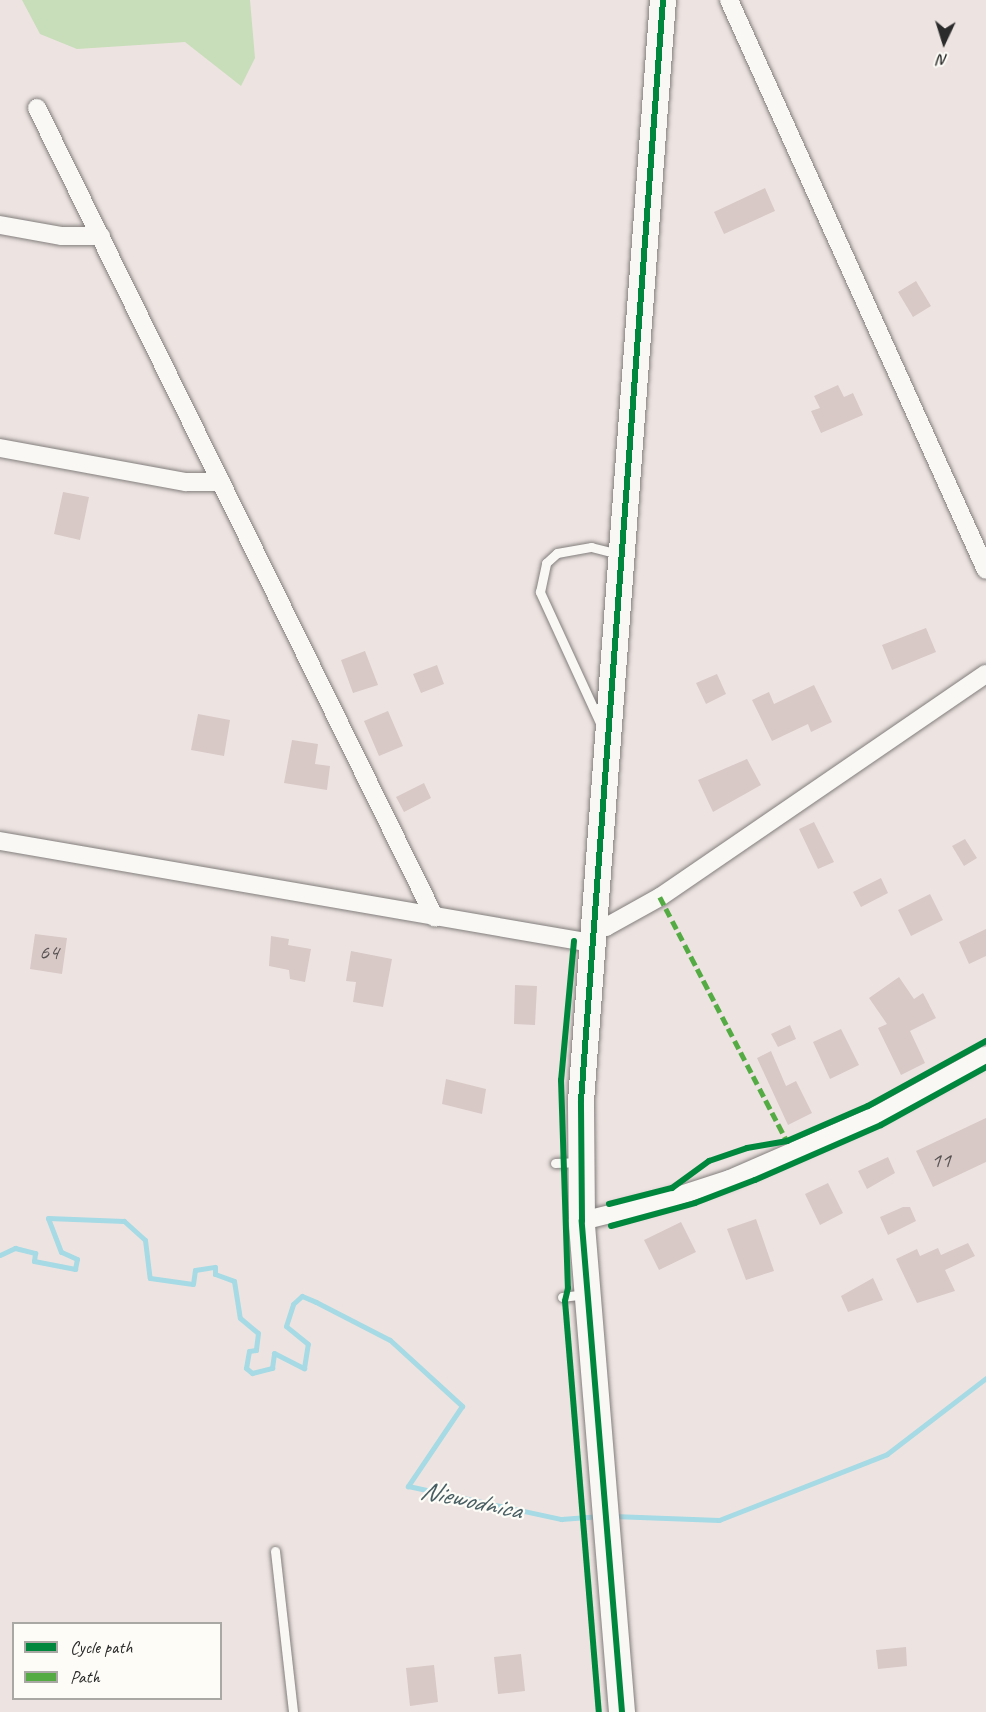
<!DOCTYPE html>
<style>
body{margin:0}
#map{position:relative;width:986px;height:1712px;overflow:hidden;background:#ede4e1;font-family:Caveat,sans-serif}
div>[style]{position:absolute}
.green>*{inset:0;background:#c8ddb9}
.stream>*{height:5px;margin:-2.5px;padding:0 2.5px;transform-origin:2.5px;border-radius:2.5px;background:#a6dae4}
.building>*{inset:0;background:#d8c8c6}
.roads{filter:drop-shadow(0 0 2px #827e7d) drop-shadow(0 0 2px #827e7d)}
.lane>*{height:9px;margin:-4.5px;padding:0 4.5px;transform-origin:4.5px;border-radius:4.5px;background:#f9f8f5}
.street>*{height:18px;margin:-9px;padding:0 9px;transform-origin:9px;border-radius:9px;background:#f9f8f5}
.secondary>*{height:26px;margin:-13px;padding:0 13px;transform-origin:13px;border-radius:13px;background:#f9f8f5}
.quiet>*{height:4.5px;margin-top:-2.25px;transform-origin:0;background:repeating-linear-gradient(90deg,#54ab44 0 9px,transparent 0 13.5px)}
.cycleway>*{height:6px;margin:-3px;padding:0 3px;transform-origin:3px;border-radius:3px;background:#00873e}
span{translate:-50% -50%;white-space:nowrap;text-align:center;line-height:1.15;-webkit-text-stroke:4.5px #fdfcf7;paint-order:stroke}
.number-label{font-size:22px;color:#565252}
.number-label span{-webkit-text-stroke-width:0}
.water-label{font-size:27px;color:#475e63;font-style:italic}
.legend{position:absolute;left:12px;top:1622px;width:210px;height:78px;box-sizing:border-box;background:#fdfcf7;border:2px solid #a9a8a5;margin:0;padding:8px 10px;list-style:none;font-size:18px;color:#2b2b2b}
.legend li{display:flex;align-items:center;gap:12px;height:30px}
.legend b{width:30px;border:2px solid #a9a8a5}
.north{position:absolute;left:914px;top:12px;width:60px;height:60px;-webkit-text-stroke:4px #fdfcf7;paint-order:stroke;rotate:184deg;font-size:16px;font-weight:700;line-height:24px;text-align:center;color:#2b2b2b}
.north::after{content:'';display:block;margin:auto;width:21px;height:27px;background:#2b2b2b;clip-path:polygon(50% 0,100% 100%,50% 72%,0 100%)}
</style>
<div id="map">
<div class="green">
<div style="clip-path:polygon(22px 0,250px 0,255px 58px,241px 86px,185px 42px,77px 49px,40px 34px)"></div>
</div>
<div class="stream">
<div style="left:0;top:1255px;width:17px;rotate:-25deg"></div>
<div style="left:15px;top:1248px;width:21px;rotate:14deg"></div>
<div style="left:35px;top:1253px;width:8px;rotate:97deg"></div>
<div style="left:34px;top:1261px;width:42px;rotate:11deg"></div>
<div style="left:75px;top:1269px;width:10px;rotate:-79deg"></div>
<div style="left:77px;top:1259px;width:17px;rotate:-156deg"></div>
<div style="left:61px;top:1252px;width:36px;rotate:-111deg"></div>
<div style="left:48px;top:1218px;width:76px;rotate:2.3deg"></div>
<div style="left:124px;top:1221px;width:28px;rotate:42deg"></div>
<div style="left:145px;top:1240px;width:38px;rotate:83deg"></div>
<div style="left:150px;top:1278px;width:43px;rotate:7.9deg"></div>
<div style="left:193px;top:1284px;width:14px;rotate:-82deg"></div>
<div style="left:195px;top:1270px;width:20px;rotate:-9deg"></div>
<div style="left:215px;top:1267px;width:7px;rotate:90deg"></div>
<div style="left:215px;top:1274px;width:20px;rotate:20deg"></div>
<div style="left:234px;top:1281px;width:37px;rotate:81deg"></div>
<div style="left:240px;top:1318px;width:23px;rotate:40deg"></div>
<div style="left:258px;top:1333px;width:17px;rotate:97deg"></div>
<div style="left:256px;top:1350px;width:7px;rotate:172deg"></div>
<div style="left:249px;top:1351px;width:17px;rotate:100deg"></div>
<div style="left:246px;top:1368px;width:8px;rotate:40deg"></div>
<div style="left:252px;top:1373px;width:21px;rotate:-14deg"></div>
<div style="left:272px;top:1368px;width:15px;rotate:-82deg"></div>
<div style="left:274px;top:1353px;width:34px;rotate:27deg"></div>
<div style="left:304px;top:1368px;width:24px;rotate:-81deg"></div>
<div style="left:308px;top:1344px;width:28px;rotate:-141deg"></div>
<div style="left:286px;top:1326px;width:23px;rotate:-72deg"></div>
<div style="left:293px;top:1304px;width:12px;rotate:-42deg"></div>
<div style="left:302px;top:1296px;width:15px;rotate:23deg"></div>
<div style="left:316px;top:1302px;width:83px;rotate:27.2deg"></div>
<div style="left:390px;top:1340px;width:98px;rotate:42.5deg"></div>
<div style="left:462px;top:1406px;width:97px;rotate:124deg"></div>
<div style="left:408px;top:1486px;width:157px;rotate:12.2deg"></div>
<div style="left:561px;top:1519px;width:40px;rotate:-4.3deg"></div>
<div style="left:613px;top:1516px;width:106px;rotate:2.2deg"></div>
<div style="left:719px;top:1520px;width:180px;rotate:-21.4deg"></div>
<div style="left:887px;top:1454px;width:125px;rotate:-37.5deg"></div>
</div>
<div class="building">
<div style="clip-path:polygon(765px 188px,775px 211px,724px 234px,714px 212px)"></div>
<div style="clip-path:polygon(916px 281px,931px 306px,913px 317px,898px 292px)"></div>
<div style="clip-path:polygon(838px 385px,844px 397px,853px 393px,863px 415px,821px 433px,811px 411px,820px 408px,814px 396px)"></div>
<div style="clip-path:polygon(63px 492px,89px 497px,80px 540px,54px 534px)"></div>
<div style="clip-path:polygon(926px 628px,936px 652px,892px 670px,882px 645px)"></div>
<div style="clip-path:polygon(365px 651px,378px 685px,353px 693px,341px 660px)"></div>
<div style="clip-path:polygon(437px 665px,444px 684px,421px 693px,413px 674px)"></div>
<div style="clip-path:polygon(717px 674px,726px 694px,706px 704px,696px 683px)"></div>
<div style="clip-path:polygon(814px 685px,832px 722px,811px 732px,808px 724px,772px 741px,752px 700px,769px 692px,774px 704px)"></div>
<div style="clip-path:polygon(388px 711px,403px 746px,379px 756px,364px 721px)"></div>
<div style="clip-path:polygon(198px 714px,230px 720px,224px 756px,191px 750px)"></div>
<div style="clip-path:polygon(292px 740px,318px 744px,315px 764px,330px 766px,327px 790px,284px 783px)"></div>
<div style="clip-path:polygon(747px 759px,761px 785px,713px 812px,698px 780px)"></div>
<div style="clip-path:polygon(424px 783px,431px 798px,404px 812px,396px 797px)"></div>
<div style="clip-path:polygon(814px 822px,834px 862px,818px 869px,799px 829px)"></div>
<div style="clip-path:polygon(965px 839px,977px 858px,964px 866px,952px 846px)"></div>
<div style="clip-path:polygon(881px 878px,888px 893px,861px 907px,853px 892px)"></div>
<div style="clip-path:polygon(930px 894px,943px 920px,911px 936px,898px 910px)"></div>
<div style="clip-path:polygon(986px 929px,986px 956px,969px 964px,959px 942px)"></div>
<div style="clip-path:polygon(35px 934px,67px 938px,62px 974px,30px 969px)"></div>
<div style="clip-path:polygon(271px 936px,289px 939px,288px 945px,311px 949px,305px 982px,290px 979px,289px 970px,269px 966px)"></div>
<div style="clip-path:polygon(351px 951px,392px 959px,383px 1007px,353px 1002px,356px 982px,346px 981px)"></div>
<div style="clip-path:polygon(899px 977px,914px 999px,923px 993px,936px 1018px,910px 1031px,925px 1063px,901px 1075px,878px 1028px,887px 1024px,869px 998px)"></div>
<div style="clip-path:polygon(515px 985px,537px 986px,535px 1025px,514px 1024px)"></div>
<div style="clip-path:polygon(790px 1025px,796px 1039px,778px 1047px,771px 1034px)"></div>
<div style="clip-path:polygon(841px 1029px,859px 1065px,830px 1079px,813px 1042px)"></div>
<div style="clip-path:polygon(771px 1051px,786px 1086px,796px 1081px,812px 1113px,788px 1125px,757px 1058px)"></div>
<div style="clip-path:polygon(446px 1079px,486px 1089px,482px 1114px,442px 1104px)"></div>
<div style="clip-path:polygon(986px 1118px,986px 1162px,933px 1187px,916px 1151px)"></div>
<div style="clip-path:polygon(888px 1157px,895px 1173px,867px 1189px,858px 1171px)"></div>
<div style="clip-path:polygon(828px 1183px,843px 1213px,820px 1225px,805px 1194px)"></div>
<div style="clip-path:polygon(903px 1207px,910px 1207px,916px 1221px,888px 1235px,880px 1217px)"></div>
<div style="clip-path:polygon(756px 1219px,774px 1271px,746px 1280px,727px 1229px)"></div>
<div style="clip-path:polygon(681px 1222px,696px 1252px,659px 1270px,644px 1240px)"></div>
<div style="clip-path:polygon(968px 1243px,975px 1256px,945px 1270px,955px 1291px,917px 1303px,896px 1259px,917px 1249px,920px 1256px,938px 1248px,941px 1255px)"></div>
<div style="clip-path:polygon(873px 1278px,883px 1300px,848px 1312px,841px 1296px)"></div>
<div style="clip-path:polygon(906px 1647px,907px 1666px,878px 1669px,876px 1650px)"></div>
<div style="clip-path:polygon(521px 1654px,525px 1691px,498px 1694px,494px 1657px)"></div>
<div style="clip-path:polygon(434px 1665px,438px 1702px,410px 1706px,406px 1668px)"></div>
</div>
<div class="roads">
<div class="lane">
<div style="left:602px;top:727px;width:149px;rotate:-114.7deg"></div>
<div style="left:540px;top:592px;width:30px;rotate:-78deg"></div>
<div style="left:546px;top:563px;width:15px;rotate:-42deg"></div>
<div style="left:557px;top:553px;width:35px;rotate:-10deg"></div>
<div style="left:591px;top:547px;width:29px;rotate:14deg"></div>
<div style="left:555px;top:1163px;width:26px;rotate:-2deg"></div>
<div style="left:562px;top:1297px;width:24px;rotate:-7deg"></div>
<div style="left:275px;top:1551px;width:162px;rotate:83.6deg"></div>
</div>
<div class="street">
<div style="left:729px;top:0;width:625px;rotate:65.73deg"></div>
<div style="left:37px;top:108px;width:902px;rotate:63.83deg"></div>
<div style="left:0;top:225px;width:63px;rotate:10.1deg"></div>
<div style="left:62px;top:236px;width:39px"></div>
<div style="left:0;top:448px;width:189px;rotate:10.4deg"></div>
<div style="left:186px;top:482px;width:35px"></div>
<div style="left:0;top:841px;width:601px;rotate:9.78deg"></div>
<div style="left:593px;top:928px;width:13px;rotate:-4deg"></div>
<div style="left:606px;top:927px;width:62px;rotate:-29.1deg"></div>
<div style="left:660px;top:897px;width:395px;rotate:-34.4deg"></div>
<div style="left:582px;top:1221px;width:82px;rotate:-14deg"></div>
<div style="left:662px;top:1201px;width:71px;rotate:-17.9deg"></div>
<div style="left:730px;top:1179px;width:160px;rotate:-23.5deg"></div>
<div style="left:877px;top:1115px;width:124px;rotate:-28.8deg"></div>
</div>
<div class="secondary">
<div style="left:622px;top:1712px;width:493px;rotate:-94.7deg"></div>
<div style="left:582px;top:1221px;width:120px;rotate:-90.5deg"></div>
<div style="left:581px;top:1101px;width:1104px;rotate:-85.74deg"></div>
</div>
</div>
<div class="quiet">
<div style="left:660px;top:897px;width:275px;rotate:62.5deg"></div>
</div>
<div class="cycleway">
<div style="left:574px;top:941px;width:140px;rotate:95.3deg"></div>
<div style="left:561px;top:1080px;width:208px;rotate:88.1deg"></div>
<div style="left:568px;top:1288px;width:13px;rotate:103deg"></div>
<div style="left:565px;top:1301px;width:412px;rotate:85.3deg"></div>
<div style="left:609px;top:1204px;width:65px;rotate:-14.3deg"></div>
<div style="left:672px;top:1188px;width:46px;rotate:-36.1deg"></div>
<div style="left:709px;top:1161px;width:40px;rotate:-18.9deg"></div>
<div style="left:747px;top:1148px;width:41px;rotate:-9.9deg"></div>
<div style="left:787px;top:1141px;width:88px;rotate:-23.4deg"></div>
<div style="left:868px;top:1106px;width:135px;rotate:-28.8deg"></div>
<div style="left:611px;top:1226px;width:87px;rotate:-15.3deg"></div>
<div style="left:695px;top:1203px;width:64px;rotate:-21deg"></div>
<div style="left:755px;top:1180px;width:137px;rotate:-23.6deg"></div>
<div style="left:881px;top:1125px;width:120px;rotate:-28.9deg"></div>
<div style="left:622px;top:1712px;width:493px;rotate:-94.7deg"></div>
<div style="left:582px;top:1221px;width:120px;rotate:-90.5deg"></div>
<div style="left:581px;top:1101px;width:1104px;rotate:-85.74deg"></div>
</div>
<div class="number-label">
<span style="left:49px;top:953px">64</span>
<span style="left:941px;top:1161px">11</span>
</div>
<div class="water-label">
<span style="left:471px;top:1500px;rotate:12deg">Niewodnica</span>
</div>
<ul class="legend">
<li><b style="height:8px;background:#00873e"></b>Cycle path</li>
<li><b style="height:8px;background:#54ab44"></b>Path</li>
</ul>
<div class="north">N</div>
</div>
